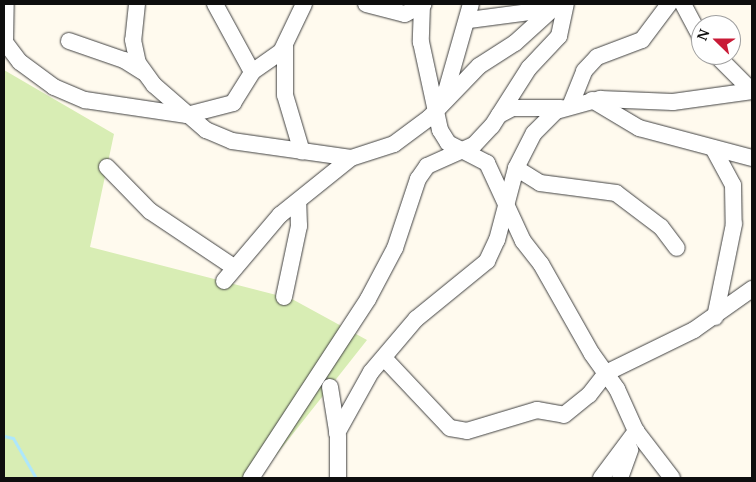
<!DOCTYPE html>
<style>
body{margin:0}
#map{position:relative;width:756px;height:482px;overflow:hidden;background:#fffaee;font-family:"PT Serif",serif}
div>[style]{position:absolute}
.green>*{inset:0;background:#d8edb4}
.stream>*{height:3px;margin:-1.5px;padding:0 1.5px;transform-origin:1.5px;border-radius:1.5px;background:#aee7fb}
.roads{filter:drop-shadow(0 0 1px #414141) drop-shadow(0 0 1px #414141)}
.minor>*{height:16px;margin:-8px;padding:0 8px;transform-origin:8px;border-radius:8px;background:#fff}
span{translate:-50% -50%;white-space:nowrap;text-align:center;line-height:1.15;-webkit-text-stroke:5px #fff;paint-order:stroke}
.frame{position:absolute;inset:0;border:5px solid #0e0e0e;pointer-events:none}
.north{position:absolute;left:691px;top:15px;width:50px;height:50px;box-sizing:border-box;background:#fff;border:1px solid #9f9f9f;border-radius:50%;rotate:292deg;font-size:14px;font-weight:700;line-height:20px;text-align:center;color:#0e0e0e}
.north::after{content:'';display:block;margin:auto;width:18px;height:22px;background:#c91b37;clip-path:polygon(50% 0,100% 100%,50% 72%,0 100%)}
</style>
<div id="map">
<div class="green">
<div style="clip-path:polygon(4px 70px,114px 134px,90px 247px,292px 299px,367px 340px,258px 478px,4px 478px)"></div>
</div>
<div class="stream">
<div style="left:4px;top:436px;width:9px;rotate:13deg"></div>
<div style="left:13px;top:438px;width:46px;rotate:60.1deg"></div>
</div>
<div class="roads">
<div class="minor">
<div style="left:137px;top:4px;width:36px;rotate:96deg"></div>
<div style="left:133px;top:40px;width:24px;rotate:78deg"></div>
<div style="left:138px;top:63px;width:27px;rotate:54deg"></div>
<div style="left:154px;top:85px;width:69px;rotate:40.9deg"></div>
<div style="left:206px;top:130px;width:28px;rotate:23deg"></div>
<div style="left:232px;top:141px;width:120px;rotate:8.1deg"></div>
<div style="left:351px;top:158px;width:45px;rotate:-18deg"></div>
<div style="left:394px;top:144px;width:44px;rotate:-36.6deg"></div>
<div style="left:429px;top:118px;width:72px;rotate:-46.1deg"></div>
<div style="left:479px;top:66px;width:43px;rotate:-32.6deg"></div>
<div style="left:515px;top:43px;width:58px;rotate:-42.2deg"></div>
<div style="left:215px;top:4px;width:77px;rotate:61.4deg"></div>
<div style="left:366px;top:4px;width:40px;rotate:14.4deg"></div>
<div style="left:405px;top:14px;width:21px;rotate:-28deg"></div>
<div style="left:683px;top:4px;width:38px;rotate:62deg"></div>
<div style="left:422px;top:5px;width:37px;rotate:92deg"></div>
<div style="left:421px;top:42px;width:90px;rotate:77.8deg"></div>
<div style="left:440px;top:130px;width:15px;rotate:58deg"></div>
<div style="left:448px;top:143px;width:44px;rotate:27.1deg"></div>
<div style="left:487px;top:163px;width:86px;rotate:65.2deg"></div>
<div style="left:523px;top:241px;width:29px;rotate:52deg"></div>
<div style="left:541px;top:264px;width:103px;rotate:60.5deg"></div>
<div style="left:592px;top:354px;width:43px;rotate:54.5deg"></div>
<div style="left:617px;top:389px;width:46px;rotate:65.7deg"></div>
<div style="left:636px;top:431px;width:59px;rotate:52.5deg"></div>
<div style="left:469px;top:20px;width:84px;rotate:-7.5deg"></div>
<div style="left:4px;top:41px;width:26px;rotate:53deg"></div>
<div style="left:20px;top:62px;width:42px;rotate:36.3deg"></div>
<div style="left:54px;top:87px;width:34px;rotate:23deg"></div>
<div style="left:85px;top:100px;width:103px;rotate:8.4deg"></div>
<div style="left:187px;top:115px;width:48px;rotate:-14.6deg"></div>
<div style="left:233px;top:103px;width:36px;rotate:-58deg"></div>
<div style="left:252px;top:72px;width:35px;rotate:-35deg"></div>
<div style="left:281px;top:52px;width:53px;rotate:-64.4deg"></div>
<div style="left:69px;top:41px;width:58px;rotate:19.1deg"></div>
<div style="left:124px;top:60px;width:22px;rotate:32deg"></div>
<div style="left:5px;top:43px;width:39px;rotate:-89deg"></div>
<div style="left:285px;top:45px;width:50px;rotate:90deg"></div>
<div style="left:285px;top:95px;width:59px;rotate:73.4deg"></div>
<div style="left:716px;top:55px;width:51px;rotate:45deg"></div>
<div style="left:592px;top:100px;width:55px;rotate:30.8deg"></div>
<div style="left:639px;top:128px;width:117px;rotate:14.9deg"></div>
<div style="left:443px;top:102px;width:102px;rotate:-74.1deg"></div>
<div style="left:571px;top:104px;width:35px;rotate:-68deg"></div>
<div style="left:584px;top:71px;width:19px;rotate:-47deg"></div>
<div style="left:597px;top:57px;width:48px;rotate:-20.7deg"></div>
<div style="left:642px;top:40px;width:45px;rotate:-53.1deg"></div>
<div style="left:499px;top:115px;width:16px;rotate:-27deg"></div>
<div style="left:513px;top:108px;width:48px"></div>
<div style="left:713px;top:148px;width:42px;rotate:61.6deg"></div>
<div style="left:733px;top:185px;width:39px;rotate:89deg"></div>
<div style="left:734px;top:224px;width:95px;rotate:101.5deg"></div>
<div style="left:107px;top:167px;width:62px;rotate:45.7deg"></div>
<div style="left:150px;top:211px;width:102px;rotate:33.8deg"></div>
<div style="left:516px;top:168px;width:28px;rotate:32deg"></div>
<div style="left:540px;top:183px;width:77px;rotate:7.5deg"></div>
<div style="left:616px;top:193px;width:56px;rotate:37.1deg"></div>
<div style="left:661px;top:227px;width:26px;rotate:53deg"></div>
<div style="left:224px;top:281px;width:87px;rotate:-49.7deg"></div>
<div style="left:280px;top:215px;width:91px;rotate:-38.8deg"></div>
<div style="left:284px;top:297px;width:73px;rotate:-78.1deg"></div>
<div style="left:299px;top:226px;width:24px;rotate:-92deg"></div>
<div style="left:384px;top:358px;width:96px;rotate:46.7deg"></div>
<div style="left:450px;top:428px;width:17px;rotate:10deg"></div>
<div style="left:467px;top:431px;width:73px;rotate:-16.7deg"></div>
<div style="left:537px;top:410px;width:27px;rotate:10deg"></div>
<div style="left:564px;top:415px;width:32px;rotate:-39deg"></div>
<div style="left:589px;top:395px;width:28px;rotate:-52deg"></div>
<div style="left:606px;top:373px;width:98px;rotate:-26deg"></div>
<div style="left:694px;top:330px;width:71px;rotate:-35.3deg"></div>
<div style="left:330px;top:387px;width:51px;rotate:80.9deg"></div>
<div style="left:338px;top:437px;width:41px;rotate:90deg"></div>
<div style="left:337px;top:433px;width:70px;rotate:-60.9deg"></div>
<div style="left:371px;top:372px;width:70px;rotate:-49.7deg"></div>
<div style="left:416px;top:319px;width:92px;rotate:-39.2deg"></div>
<div style="left:487px;top:261px;width:23px;rotate:-65deg"></div>
<div style="left:497px;top:240px;width:74px;rotate:-75.2deg"></div>
<div style="left:516px;top:168px;width:39px;rotate:-63deg"></div>
<div style="left:534px;top:133px;width:31px;rotate:-45deg"></div>
<div style="left:556px;top:111px;width:46px;rotate:-15.3deg"></div>
<div style="left:600px;top:99px;width:73px;rotate:2.4deg"></div>
<div style="left:673px;top:102px;width:80px;rotate:-7.9deg"></div>
<div style="left:251px;top:478px;width:214px;rotate:-56.8deg"></div>
<div style="left:368px;top:299px;width:58px;rotate:-62.1deg"></div>
<div style="left:395px;top:248px;width:73px;rotate:-71.6deg"></div>
<div style="left:418px;top:179px;width:16px;rotate:-55deg"></div>
<div style="left:427px;top:166px;width:51px;rotate:-24.1deg"></div>
<div style="left:474px;top:145px;width:26px;rotate:-47deg"></div>
<div style="left:492px;top:126px;width:69px;rotate:-57.5deg"></div>
<div style="left:529px;top:68px;width:44px;rotate:-46.8deg"></div>
<div style="left:559px;top:36px;width:33px;rotate:-78deg"></div>
<div style="left:601px;top:478px;width:59px;rotate:-53.3deg"></div>
<div style="left:620px;top:478px;width:30px;rotate:-70deg"></div>
</div>
</div>
<div class="frame"></div>
<div class="north">N</div>
</div>
